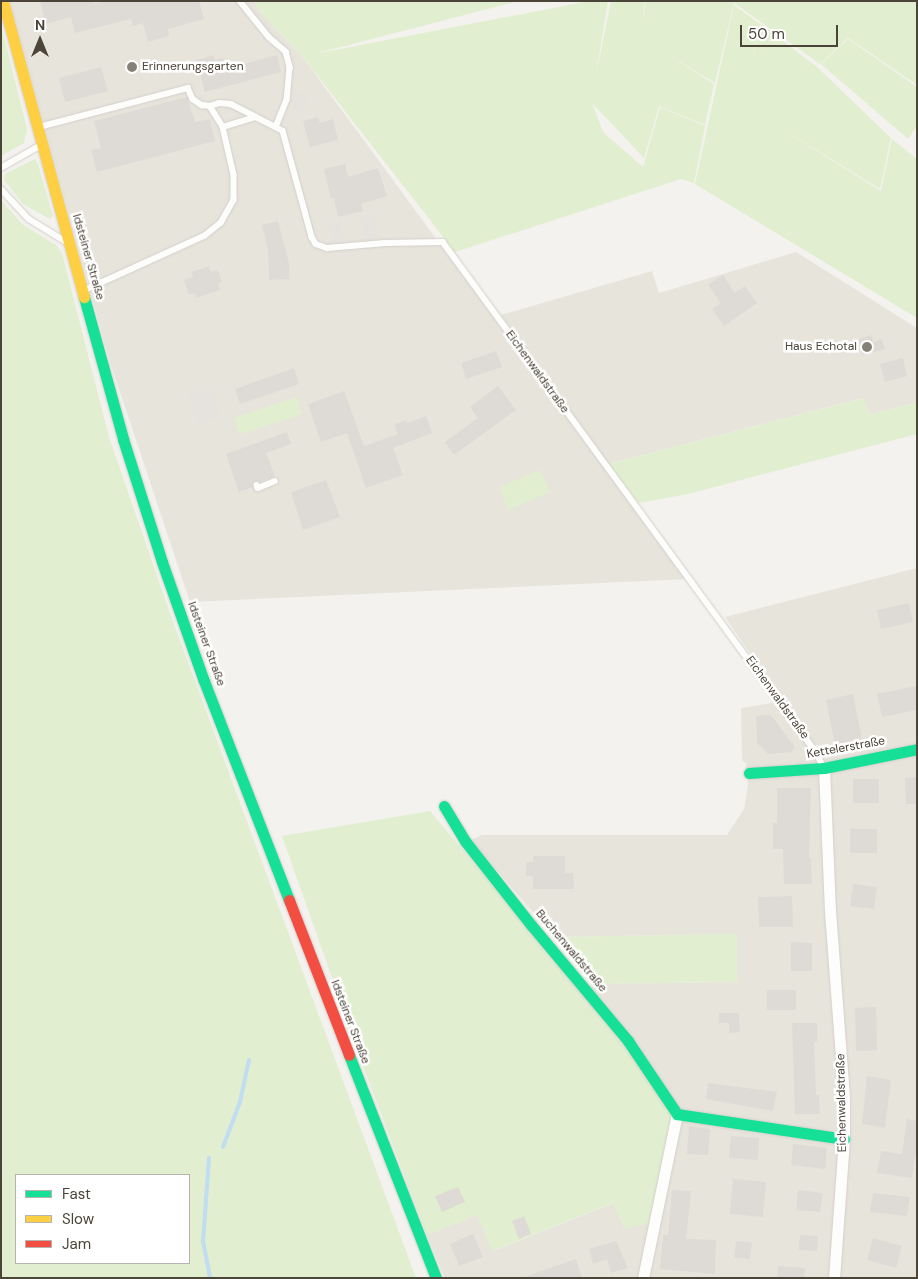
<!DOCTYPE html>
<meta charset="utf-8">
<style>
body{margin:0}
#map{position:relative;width:918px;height:1279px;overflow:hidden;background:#f4f2ee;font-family:"DM Sans",sans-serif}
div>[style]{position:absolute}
.residential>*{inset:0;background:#e7e4dc}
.green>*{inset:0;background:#e1eecf}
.parking>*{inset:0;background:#e6e3df}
.stream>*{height:4px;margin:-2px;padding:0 2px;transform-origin:2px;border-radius:2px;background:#c0ddf1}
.building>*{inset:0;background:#dedbd6}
.roads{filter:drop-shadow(0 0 1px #d2d0cb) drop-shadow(0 0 1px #d2d0cb)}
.lane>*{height:5.5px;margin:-2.75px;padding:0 2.75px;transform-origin:2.75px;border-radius:2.75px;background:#fdfdfc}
.street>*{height:11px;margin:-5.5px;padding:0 5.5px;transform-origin:5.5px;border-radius:5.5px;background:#fdfdfc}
.fast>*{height:11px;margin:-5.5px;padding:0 5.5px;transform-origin:5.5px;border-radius:5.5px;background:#16e098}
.slow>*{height:11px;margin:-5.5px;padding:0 5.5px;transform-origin:5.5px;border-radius:5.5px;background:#ffcf43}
.jam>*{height:11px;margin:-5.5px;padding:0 5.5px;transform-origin:5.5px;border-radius:5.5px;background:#f24e42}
.dots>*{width:14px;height:14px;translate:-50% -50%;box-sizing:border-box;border:2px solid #fff;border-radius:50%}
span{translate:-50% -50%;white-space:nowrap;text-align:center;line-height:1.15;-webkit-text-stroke:5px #fff;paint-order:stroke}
.poi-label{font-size:12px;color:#4b4439}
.left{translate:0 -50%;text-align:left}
.right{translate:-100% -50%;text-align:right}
.street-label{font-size:12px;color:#4b4439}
.frame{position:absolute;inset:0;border:2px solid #4b4439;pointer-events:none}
.legend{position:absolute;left:15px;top:1174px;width:175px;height:90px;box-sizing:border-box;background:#fff;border:1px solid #b7b4b0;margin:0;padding:6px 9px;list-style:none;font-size:15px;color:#4b4439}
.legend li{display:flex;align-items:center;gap:10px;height:25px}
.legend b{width:25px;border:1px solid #b7b4b0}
.north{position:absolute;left:15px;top:15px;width:50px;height:50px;-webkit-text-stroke:4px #fff;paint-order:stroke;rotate:0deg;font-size:14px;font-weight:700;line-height:20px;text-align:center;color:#4b4439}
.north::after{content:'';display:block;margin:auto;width:18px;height:22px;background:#4b4439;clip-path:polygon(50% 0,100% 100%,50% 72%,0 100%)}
.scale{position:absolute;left:740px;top:25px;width:98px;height:22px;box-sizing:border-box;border:2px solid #4b4439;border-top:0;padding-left:6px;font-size:15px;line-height:18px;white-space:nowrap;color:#4b4439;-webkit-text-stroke:4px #fff;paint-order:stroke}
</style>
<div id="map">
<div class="residential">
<div style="clip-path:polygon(10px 1px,255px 1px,259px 11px,302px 56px,625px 496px,689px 579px,190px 602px,110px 362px)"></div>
<div style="clip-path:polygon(796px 252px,917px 328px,917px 402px,870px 415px,863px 398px,608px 464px,501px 315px,652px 271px,659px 293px)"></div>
<div style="clip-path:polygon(917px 568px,917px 1278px,445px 1278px,427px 1235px,477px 1215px,493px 1251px,614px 1203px,591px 984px,737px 982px,737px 934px,554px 937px,471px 840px,482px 835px,727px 835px,744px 809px,748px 785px,746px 763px,742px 761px,741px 708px,772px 703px,780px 697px,725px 617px)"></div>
</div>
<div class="green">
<div style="clip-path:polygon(255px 1px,519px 1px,314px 54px,590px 1px,608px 1px,596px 75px,611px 1px,645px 1px,642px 25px,646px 1px,917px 1px,917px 85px,848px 38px,820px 64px,734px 3px,715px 83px,664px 52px,714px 84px,705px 125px,659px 106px,644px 158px,592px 103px,603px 132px,643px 167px,660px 107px,705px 126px,694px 183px,681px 179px,455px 252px,302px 56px,259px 11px)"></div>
<div style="clip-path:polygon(734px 5px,760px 24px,751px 68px,761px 24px,817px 67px,891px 138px,880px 189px,743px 105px,881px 191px,892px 139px,917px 159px,917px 318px,695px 184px)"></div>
<div style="clip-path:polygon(1px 25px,27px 129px,24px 143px,1px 156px)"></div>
<div style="clip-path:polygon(848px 39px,917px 87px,917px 126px,908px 139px,821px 64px)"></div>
<div style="clip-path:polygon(35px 159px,38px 164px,53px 216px,50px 219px,23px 204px,4px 180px,5px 174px)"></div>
<div style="clip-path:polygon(evenodd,1px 200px,22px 224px,56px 245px,62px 253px,109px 437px,171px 616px,416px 1278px,1px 1278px,1px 200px,16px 1175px,189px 1175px,189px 1263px,16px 1263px,16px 1175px)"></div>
<div style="clip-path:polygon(297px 397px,302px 414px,240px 434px,234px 418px)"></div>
<div style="clip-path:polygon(864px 398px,870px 415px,917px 402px,917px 434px,688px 494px,639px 503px,608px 464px)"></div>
<div style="clip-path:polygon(540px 470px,550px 492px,508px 510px,499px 487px)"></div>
<div style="clip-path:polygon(430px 811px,627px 1045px,673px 1117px,649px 1223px,624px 1229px,613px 1203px,492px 1251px,477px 1215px,427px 1235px,365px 1071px,282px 836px)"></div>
<div style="clip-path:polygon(737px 934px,737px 982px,591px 984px,554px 937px)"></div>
</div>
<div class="parking">
<div style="clip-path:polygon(292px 88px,307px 97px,301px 117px,288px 103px)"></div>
<div style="clip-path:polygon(373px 213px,380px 239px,365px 241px,360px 217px)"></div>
<div style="clip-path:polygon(340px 221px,345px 241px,332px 243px,328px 223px)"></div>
<div style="clip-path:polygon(213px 389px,220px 417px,203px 422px,197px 428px,188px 393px)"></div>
</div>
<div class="stream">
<div style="left:223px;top:1147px;width:48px;rotate:-69.3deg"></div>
<div style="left:240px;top:1102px;width:43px;rotate:-77.9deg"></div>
<div style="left:209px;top:1158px;width:83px;rotate:94.1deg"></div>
<div style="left:203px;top:1241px;width:38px;rotate:79deg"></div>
</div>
<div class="building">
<div style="clip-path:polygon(40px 1px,94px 1px,94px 4px,103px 1px,199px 1px,204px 19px,168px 29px,169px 36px,148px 42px,143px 23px,133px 26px,131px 19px,75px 33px,71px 17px,46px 24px)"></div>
<div style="clip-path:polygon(214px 55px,215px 60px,223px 58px,226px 69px,277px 55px,281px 72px,205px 92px,196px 60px)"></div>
<div style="clip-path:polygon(101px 67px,108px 91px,65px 102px,59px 78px)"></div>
<div style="clip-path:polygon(187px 97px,195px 122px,210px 119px,215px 141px,97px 172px,91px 150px,101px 148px,94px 121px)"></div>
<div style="clip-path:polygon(318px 117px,320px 123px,333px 119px,338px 140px,310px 147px,303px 121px)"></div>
<div style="clip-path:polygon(345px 164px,348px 177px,378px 168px,387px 196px,361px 204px,363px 211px,338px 217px,334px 198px,331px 199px,324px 169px)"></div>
<div style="clip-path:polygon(278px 221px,289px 263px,289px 279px,269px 280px,268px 250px,262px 225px)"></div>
<div style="clip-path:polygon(209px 266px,211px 272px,218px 270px,222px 282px,218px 284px,220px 290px,196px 298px,195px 293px,189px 295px,184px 280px,193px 277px,191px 272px)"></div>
<div style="clip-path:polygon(723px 275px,735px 293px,745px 286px,757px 303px,724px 326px,712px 309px,721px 303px,708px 285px)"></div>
<div style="clip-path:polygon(871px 335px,873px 342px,882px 339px,885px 349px,862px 355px,858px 339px)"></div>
<div style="clip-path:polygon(496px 351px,502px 367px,466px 379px,461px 363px)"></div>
<div style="clip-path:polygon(903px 358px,907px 376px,885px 382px,880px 364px)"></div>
<div style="clip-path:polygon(294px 368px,299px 384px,240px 404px,235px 389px)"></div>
<div style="clip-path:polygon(498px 386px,516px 410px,454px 455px,445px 442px,478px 418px,470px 407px)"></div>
<div style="clip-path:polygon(344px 391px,364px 446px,398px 434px,394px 425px,406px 420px,407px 423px,426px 416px,432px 433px,393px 448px,403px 475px,366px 488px,347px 433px,321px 442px,308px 404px)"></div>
<div style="clip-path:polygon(287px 432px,291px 444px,266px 453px,275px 476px,260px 482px,255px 481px,253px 487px,239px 492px,226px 454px)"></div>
<div style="clip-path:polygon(326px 480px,340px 517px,303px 530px,291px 492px)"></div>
<div style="clip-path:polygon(909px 603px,913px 622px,881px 629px,877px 610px)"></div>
<div style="clip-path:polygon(917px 686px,917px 710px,882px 717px,877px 694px)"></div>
<div style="clip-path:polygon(853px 694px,862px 739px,835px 745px,826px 700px)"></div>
<div style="clip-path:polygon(771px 715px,795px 747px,791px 752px,768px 754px,757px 743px,756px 716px)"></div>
<div style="clip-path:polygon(917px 777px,917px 804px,906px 804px,905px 778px)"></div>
<div style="clip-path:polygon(853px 779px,879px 779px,879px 803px,853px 803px)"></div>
<div style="clip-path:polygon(777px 788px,811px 788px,809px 858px,811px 858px,812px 884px,784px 884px,783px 849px,773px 849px,773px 823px,777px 823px)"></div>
<div style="clip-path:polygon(850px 829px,877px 829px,877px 853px,850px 853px)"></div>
<div style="clip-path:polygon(533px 856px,565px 856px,565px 873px,573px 873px,574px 889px,533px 889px,533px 876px,526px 876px,526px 862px,533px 862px)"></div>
<div style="clip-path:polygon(853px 884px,877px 887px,874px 909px,850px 906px)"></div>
<div style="clip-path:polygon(792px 896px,793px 927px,759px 927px,758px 897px)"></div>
<div style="clip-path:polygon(791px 942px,812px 943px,812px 971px,791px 971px)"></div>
<div style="clip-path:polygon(767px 990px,796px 990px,796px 1010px,767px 1010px)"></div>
<div style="clip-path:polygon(876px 1007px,877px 1050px,856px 1051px,855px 1008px)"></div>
<div style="clip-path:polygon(719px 1013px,739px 1013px,740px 1032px,729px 1033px,729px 1023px,719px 1023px)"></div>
<div style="clip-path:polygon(792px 1023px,817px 1023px,817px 1042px,814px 1042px,816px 1095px,819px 1095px,820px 1114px,795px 1114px)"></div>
<div style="clip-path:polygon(867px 1076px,891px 1080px,885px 1128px,862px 1124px)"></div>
<div style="clip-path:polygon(708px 1083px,777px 1092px,773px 1111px,706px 1099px)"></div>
<div style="clip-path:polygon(907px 1119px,917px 1121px,917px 1144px,912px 1178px,877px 1173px,881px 1151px,902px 1154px)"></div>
<div style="clip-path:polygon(689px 1126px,710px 1129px,708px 1155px,687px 1154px)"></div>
<div style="clip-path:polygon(731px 1136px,759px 1138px,758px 1160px,729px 1158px)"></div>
<div style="clip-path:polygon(793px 1144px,827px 1148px,825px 1169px,791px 1165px)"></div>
<div style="clip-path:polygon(733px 1179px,766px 1182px,763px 1217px,730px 1214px)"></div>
<div style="clip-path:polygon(458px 1187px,465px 1202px,442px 1212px,435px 1196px)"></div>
<div style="clip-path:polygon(672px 1190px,691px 1191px,686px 1239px,716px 1240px,715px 1274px,660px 1269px,663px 1235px,668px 1235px)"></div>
<div style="clip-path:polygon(798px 1190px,823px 1193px,820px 1212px,796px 1210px)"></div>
<div style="clip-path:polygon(873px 1193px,910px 1197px,907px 1216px,870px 1212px)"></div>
<div style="clip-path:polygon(524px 1216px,531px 1234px,519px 1239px,512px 1221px)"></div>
<div style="clip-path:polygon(473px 1234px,483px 1257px,459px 1266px,450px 1244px)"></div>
<div style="clip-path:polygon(800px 1235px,818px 1236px,817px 1251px,799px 1250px)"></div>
<div style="clip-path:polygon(873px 1238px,902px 1246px,896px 1268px,867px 1260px)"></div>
<div style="clip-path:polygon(616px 1241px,628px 1268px,611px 1273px,607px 1259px,593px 1264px,589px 1249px)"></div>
<div style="clip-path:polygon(736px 1241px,752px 1242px,750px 1259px,734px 1258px)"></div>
<div style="clip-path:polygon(576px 1259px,582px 1278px,528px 1278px,527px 1276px)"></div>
<div style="clip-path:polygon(778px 1266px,805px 1268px,804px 1278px,777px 1278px)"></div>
</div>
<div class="roads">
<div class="lane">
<div style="left:240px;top:1px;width:46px;rotate:51.1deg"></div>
<div style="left:269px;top:37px;width:23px;rotate:41deg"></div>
<div style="left:286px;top:52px;width:16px;rotate:75deg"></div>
<div style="left:290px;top:67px;width:33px;rotate:95deg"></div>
<div style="left:287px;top:100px;width:29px;rotate:112deg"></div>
<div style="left:210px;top:106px;width:9px;rotate:-18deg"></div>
<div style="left:219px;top:103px;width:12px;rotate:5deg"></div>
<div style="left:231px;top:104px;width:28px;rotate:27deg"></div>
<div style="left:39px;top:127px;width:154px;rotate:-14.7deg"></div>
<div style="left:188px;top:88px;width:12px;rotate:66deg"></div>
<div style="left:193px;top:99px;width:11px;rotate:34deg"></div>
<div style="left:202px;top:105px;width:8px;rotate:7deg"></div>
<div style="left:210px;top:106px;width:25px;rotate:58deg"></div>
<div style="left:223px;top:127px;width:49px;rotate:77.1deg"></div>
<div style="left:234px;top:175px;width:25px;rotate:90deg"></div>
<div style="left:234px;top:200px;width:26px;rotate:119deg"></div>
<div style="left:221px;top:223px;width:21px;rotate:141deg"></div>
<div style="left:205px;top:236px;width:133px;rotate:155.6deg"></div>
<div style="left:223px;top:127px;width:34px;rotate:-17deg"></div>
<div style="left:256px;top:117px;width:30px;rotate:27deg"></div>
<div style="left:283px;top:131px;width:110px;rotate:74.7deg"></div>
<div style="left:312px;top:237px;width:8px;rotate:60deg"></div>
<div style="left:316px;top:244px;width:12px;rotate:20deg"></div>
<div style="left:327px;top:248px;width:58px;rotate:-4.9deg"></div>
<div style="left:385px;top:243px;width:58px;rotate:-1deg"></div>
<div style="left:443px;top:242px;width:632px;rotate:53.82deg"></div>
<div style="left:816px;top:752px;width:16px;rotate:63deg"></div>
<div style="left:1px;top:168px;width:46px;rotate:-29.9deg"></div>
<div style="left:1px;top:189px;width:41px;rotate:47deg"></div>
<div style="left:29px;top:219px;width:42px;rotate:31.4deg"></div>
<div style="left:257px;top:485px;width:3px;rotate:72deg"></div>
<div style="left:258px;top:488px;width:18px;rotate:-22deg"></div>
</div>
<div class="street">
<div style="left:824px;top:768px;width:143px;rotate:87.6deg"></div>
<div style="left:830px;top:911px;width:189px;rotate:85.7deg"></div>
<div style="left:844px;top:1099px;width:40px;rotate:90deg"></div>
<div style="left:844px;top:1139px;width:139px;rotate:94.1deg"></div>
<div style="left:643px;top:1278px;width:167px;rotate:-78.3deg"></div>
</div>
<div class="fast">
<div style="left:84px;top:297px;width:147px;rotate:74.6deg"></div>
<div style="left:123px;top:439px;width:129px;rotate:72.4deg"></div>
<div style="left:162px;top:562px;width:126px;rotate:70.6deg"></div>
<div style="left:204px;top:681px;width:235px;rotate:68.8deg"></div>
<div style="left:749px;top:773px;width:75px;rotate:-3.8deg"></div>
<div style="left:824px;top:768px;width:95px;rotate:-11.5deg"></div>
<div style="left:444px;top:806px;width:41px;rotate:59deg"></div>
<div style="left:465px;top:841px;width:108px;rotate:51.8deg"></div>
<div style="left:532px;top:926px;width:150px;rotate:50.1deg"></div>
<div style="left:628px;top:1041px;width:88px;rotate:56.1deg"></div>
<div style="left:677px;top:1114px;width:169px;rotate:8.5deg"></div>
<div style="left:349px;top:1055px;width:239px;rotate:68.7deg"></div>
</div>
<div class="slow">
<div style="left:3px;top:1px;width:307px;rotate:74.7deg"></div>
</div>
<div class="jam">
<div style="left:289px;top:900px;width:166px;rotate:68.8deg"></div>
</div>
</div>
<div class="dots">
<div style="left:132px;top:67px;background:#868178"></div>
<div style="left:867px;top:347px;background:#868178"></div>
</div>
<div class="poi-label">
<span class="left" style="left:142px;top:67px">Erinnerungsgarten</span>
<span class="right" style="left:857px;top:347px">Haus Echotal</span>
</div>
<div class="street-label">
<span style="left:88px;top:257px;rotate:74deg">Idsteiner Straße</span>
<span style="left:537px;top:372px;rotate:54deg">Eichenwaldstraße</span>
<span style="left:206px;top:644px;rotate:70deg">Idsteiner Straße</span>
<span style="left:777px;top:698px;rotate:54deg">Eichenwaldstraße</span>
<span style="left:846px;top:748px;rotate:-10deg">Kettelerstraße</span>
<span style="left:571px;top:951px;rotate:50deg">Buchenwaldstraße</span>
<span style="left:350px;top:1022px;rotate:69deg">Idsteiner Straße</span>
<span style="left:842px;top:1103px;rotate:-91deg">Eichenwaldstraße</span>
</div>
<div class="frame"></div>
<ul class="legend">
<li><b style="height:6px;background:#16e098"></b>Fast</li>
<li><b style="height:6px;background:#ffcf43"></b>Slow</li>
<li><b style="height:6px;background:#f24e42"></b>Jam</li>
</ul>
<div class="north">N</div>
<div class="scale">50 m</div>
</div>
